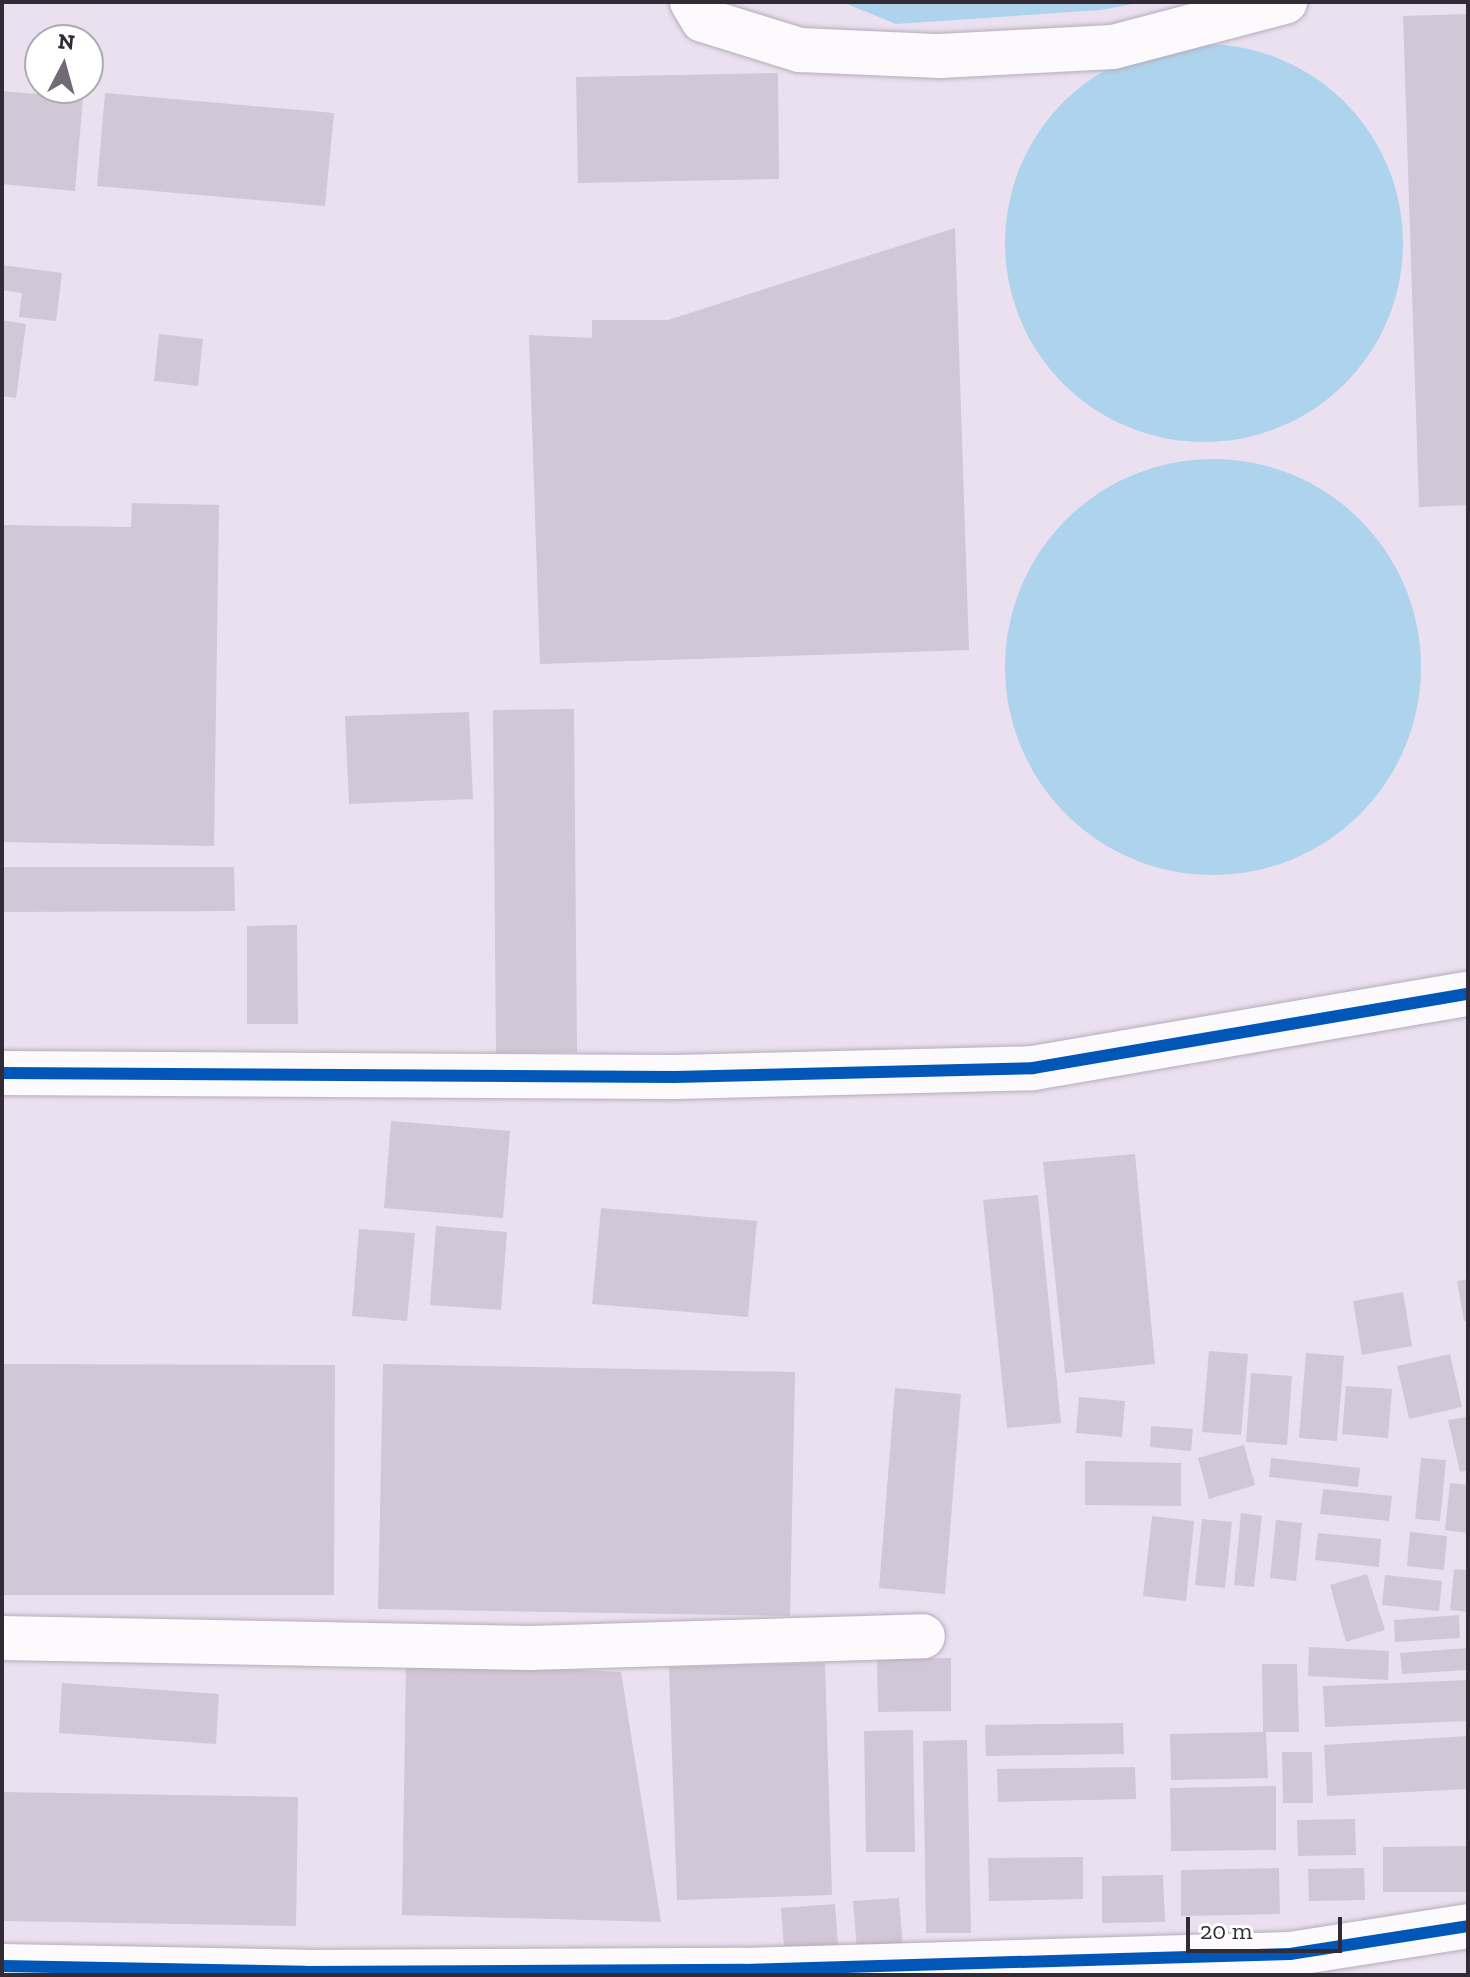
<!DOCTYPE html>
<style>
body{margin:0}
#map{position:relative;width:1470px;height:1977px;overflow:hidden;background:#eae0f0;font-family:"Zilla Slab",serif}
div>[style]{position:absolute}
.water>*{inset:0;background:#aed3ec}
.round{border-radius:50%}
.building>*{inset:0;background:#d1c7d7}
.roads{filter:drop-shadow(0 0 2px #b5adba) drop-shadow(0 0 2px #b5adba)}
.minor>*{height:44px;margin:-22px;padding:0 22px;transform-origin:22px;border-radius:22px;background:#fcfafd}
.cycleway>*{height:12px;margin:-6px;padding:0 6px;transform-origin:6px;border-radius:6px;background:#0057b8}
span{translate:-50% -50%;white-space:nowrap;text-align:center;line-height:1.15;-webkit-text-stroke:8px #fff;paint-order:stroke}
.frame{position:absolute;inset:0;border:4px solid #322b35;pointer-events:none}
.north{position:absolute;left:24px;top:24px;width:80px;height:80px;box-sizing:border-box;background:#fff;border:2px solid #adaaae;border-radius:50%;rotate:6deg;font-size:22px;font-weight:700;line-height:32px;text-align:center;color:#322b35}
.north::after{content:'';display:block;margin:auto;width:28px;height:36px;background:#726a76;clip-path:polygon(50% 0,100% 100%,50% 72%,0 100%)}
.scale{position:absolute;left:1186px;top:1917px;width:156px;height:36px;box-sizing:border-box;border:4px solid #322b35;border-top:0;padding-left:10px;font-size:24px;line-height:28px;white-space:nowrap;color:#322b35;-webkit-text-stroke:6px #fff;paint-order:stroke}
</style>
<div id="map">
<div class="water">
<div style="clip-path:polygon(842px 2px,1143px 2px,1101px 10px,896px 24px)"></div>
<div class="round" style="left:1005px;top:44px;width:398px;height:398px"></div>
<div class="round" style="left:1005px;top:459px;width:416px;height:416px"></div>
</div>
<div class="building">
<div style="clip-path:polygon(1468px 14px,1468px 505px,1419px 507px,1403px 16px)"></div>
<div style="clip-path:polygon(778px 73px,779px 179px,578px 183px,576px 77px)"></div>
<div style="clip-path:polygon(2px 91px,83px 98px,75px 191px,2px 184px)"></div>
<div style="clip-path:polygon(105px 93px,334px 113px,325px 206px,97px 186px)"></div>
<div style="clip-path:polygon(955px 228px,969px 650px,540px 664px,529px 335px,592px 338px,592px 320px,668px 320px)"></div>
<div style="clip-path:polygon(2px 265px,62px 273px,56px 321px,19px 317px,22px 293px,2px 290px)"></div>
<div style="clip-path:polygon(2px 320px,26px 324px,16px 398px,2px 396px)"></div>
<div style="clip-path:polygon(159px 334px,203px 339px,198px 386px,154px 381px)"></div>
<div style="clip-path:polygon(132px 503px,219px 505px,214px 846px,2px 842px,2px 525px,131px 527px)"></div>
<div style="clip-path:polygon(574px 709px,577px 1052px,496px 1053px,493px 710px)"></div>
<div style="clip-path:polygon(469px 712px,473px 799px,349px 804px,345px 716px)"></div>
<div style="clip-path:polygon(2px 867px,234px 867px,235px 911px,2px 912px)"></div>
<div style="clip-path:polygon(297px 925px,298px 1024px,247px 1024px,247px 926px)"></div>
<div style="clip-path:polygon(391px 1121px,510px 1131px,503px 1218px,384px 1208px)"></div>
<div style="clip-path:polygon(1135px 1154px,1155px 1364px,1065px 1373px,1043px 1162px)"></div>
<div style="clip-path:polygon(1038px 1195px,1061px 1423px,1007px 1428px,983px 1200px)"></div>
<div style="clip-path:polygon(601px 1208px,757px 1221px,748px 1317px,592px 1304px)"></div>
<div style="clip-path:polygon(436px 1226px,507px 1232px,501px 1310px,430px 1305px)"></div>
<div style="clip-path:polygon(359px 1229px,415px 1233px,407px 1321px,352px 1316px)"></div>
<div style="clip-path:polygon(1468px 1279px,1468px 1321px,1464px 1321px,1457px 1281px)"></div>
<div style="clip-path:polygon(1403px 1292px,1412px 1346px,1362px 1355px,1353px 1301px)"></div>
<div style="clip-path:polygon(1209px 1351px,1248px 1354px,1241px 1435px,1202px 1432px)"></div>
<div style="clip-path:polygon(1306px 1353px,1344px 1356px,1337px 1441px,1299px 1438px)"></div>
<div style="clip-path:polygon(1450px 1354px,1462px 1407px,1409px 1419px,1397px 1366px)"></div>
<div style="clip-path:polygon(2px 1364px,335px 1365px,334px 1595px,2px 1595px)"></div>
<div style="clip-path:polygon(383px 1364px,795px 1372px,790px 1616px,378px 1609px)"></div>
<div style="clip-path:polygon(1251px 1373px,1292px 1376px,1287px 1445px,1246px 1442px)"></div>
<div style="clip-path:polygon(1346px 1386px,1392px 1389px,1388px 1438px,1342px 1434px)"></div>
<div style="clip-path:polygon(895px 1388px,961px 1394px,945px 1594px,879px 1588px)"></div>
<div style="clip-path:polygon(1079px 1397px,1125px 1401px,1122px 1437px,1076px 1433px)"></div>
<div style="clip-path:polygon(1468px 1417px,1468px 1470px,1460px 1472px,1448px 1420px)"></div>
<div style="clip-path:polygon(1151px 1426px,1193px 1429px,1191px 1451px,1150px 1447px)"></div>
<div style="clip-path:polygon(1244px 1445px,1255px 1485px,1209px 1499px,1198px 1458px)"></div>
<div style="clip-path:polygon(1271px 1458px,1360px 1468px,1358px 1487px,1269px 1477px)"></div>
<div style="clip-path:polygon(1421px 1458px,1446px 1460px,1440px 1521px,1415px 1519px)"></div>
<div style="clip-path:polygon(1085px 1461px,1181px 1463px,1181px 1506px,1085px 1505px)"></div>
<div style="clip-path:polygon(1450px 1483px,1468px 1485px,1468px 1533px,1445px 1530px)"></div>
<div style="clip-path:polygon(1323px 1489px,1392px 1496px,1389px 1521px,1320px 1514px)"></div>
<div style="clip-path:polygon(1241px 1513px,1262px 1516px,1254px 1587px,1234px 1585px)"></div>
<div style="clip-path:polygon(1152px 1516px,1194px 1521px,1186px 1601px,1143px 1596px)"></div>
<div style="clip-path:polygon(1202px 1519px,1232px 1522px,1225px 1588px,1195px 1585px)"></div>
<div style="clip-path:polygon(1276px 1520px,1302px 1523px,1296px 1581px,1270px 1578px)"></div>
<div style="clip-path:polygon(1410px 1532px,1447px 1536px,1444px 1570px,1407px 1566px)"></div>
<div style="clip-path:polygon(1318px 1533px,1381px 1539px,1379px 1567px,1315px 1560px)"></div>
<div style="clip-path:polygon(1454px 1569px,1468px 1570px,1468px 1612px,1450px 1610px)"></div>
<div style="clip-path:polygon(1367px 1574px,1385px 1630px,1346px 1642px,1330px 1585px)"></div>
<div style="clip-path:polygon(1385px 1575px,1442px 1581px,1439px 1611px,1382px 1605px)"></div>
<div style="clip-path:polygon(1459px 1615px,1460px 1638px,1395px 1642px,1394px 1620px)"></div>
<div style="clip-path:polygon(1309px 1647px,1389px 1651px,1388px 1680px,1308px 1676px)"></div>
<div style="clip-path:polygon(1468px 1648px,1468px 1670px,1402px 1674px,1400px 1653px)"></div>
<div style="clip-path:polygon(951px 1658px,951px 1711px,878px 1712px,877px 1659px)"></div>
<div style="clip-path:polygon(406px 1662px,621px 1672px,661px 1922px,402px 1915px)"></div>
<div style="clip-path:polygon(825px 1663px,832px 1895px,677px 1900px,669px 1667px)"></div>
<div style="clip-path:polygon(1262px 1664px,1297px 1664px,1299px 1732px,1266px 1732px,1268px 1778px,1171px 1780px,1170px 1734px,1263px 1732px)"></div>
<div style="clip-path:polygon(1468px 1680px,1468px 1721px,1325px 1727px,1323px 1686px)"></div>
<div style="clip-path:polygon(62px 1683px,219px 1694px,216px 1744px,59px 1733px)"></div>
<div style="clip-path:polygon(1123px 1723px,1124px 1754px,986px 1756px,985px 1725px)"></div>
<div style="clip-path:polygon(913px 1730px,915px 1852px,866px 1852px,864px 1731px)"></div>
<div style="clip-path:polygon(1468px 1736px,1468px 1789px,1327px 1796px,1324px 1745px)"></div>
<div style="clip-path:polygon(967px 1740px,971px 1933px,926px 1933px,923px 1741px)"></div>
<div style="clip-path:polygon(1282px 1752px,1312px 1752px,1313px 1803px,1283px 1803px)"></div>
<div style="clip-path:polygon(1135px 1767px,1136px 1799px,998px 1802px,997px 1769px)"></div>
<div style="clip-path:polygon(1276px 1786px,1276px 1850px,1171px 1851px,1170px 1788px)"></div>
<div style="clip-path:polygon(2px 1792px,298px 1797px,296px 1926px,2px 1921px)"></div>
<div style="clip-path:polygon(1355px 1819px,1356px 1855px,1298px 1856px,1297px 1820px)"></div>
<div style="clip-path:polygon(1466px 1846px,1467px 1892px,1383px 1892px,1383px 1847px)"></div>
<div style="clip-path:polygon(1083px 1857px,1083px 1899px,989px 1901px,988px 1858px)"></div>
<div style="clip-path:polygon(1279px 1868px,1280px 1914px,1181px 1916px,1181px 1870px)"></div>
<div style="clip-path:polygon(1364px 1868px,1365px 1900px,1309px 1901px,1308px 1869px)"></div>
<div style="clip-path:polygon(1163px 1875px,1165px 1922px,1102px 1923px,1102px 1876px)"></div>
<div style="clip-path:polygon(899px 1898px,903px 1947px,857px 1951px,853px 1901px)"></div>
<div style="clip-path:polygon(835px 1904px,838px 1945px,784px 1948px,781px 1908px)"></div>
</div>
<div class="roads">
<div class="minor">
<div style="left:692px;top:2px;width:21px;rotate:59deg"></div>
<div style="left:703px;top:20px;width:102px;rotate:17.2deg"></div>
<div style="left:800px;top:50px;width:140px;rotate:2.5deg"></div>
<div style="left:940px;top:56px;width:173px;rotate:-3deg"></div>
<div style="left:1113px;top:47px;width:178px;rotate:-14.7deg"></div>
<div style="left:2px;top:1073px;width:673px;rotate:0.34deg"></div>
<div style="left:675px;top:1077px;width:358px;rotate:-1.4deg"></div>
<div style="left:1033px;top:1068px;width:441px;rotate:-9.7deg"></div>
<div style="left:2px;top:1638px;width:528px;rotate:1.09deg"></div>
<div style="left:530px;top:1648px;width:393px;rotate:-1.7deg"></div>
<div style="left:2px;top:1966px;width:303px;rotate:1.1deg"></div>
<div style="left:305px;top:1972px;width:439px;rotate:-0.3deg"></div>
<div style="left:744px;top:1970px;width:546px;rotate:-1.68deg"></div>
<div style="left:1290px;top:1954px;width:180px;rotate:-8.9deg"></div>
</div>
</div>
<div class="cycleway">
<div style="left:2px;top:1073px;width:673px;rotate:0.34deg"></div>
<div style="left:675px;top:1077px;width:358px;rotate:-1.4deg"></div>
<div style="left:1033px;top:1068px;width:441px;rotate:-9.7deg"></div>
<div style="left:2px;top:1966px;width:303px;rotate:1.1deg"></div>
<div style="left:305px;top:1972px;width:439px;rotate:-0.3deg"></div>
<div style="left:744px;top:1970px;width:546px;rotate:-1.68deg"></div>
<div style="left:1290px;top:1954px;width:180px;rotate:-8.9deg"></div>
</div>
<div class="frame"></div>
<div class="north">N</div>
<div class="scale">20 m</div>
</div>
